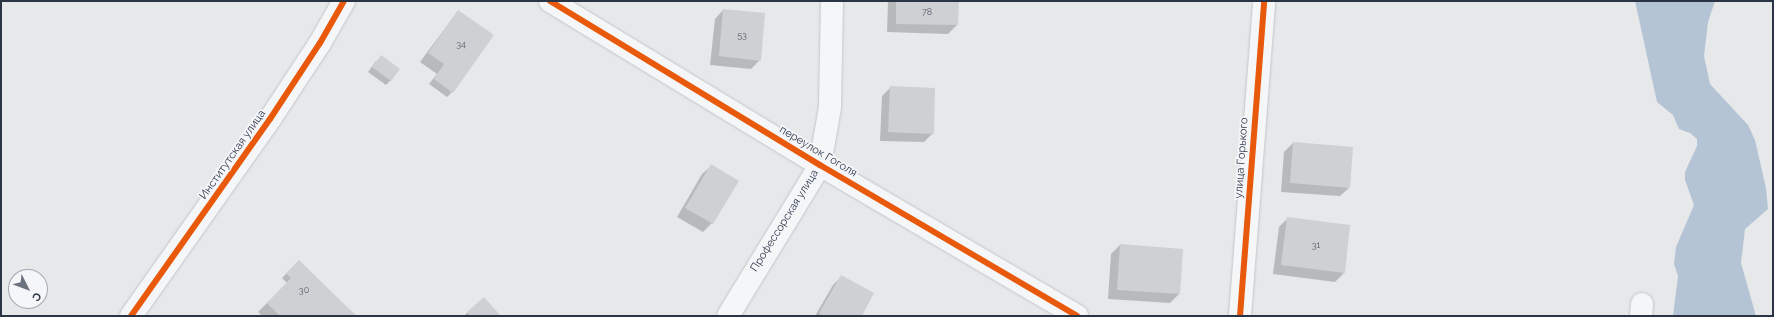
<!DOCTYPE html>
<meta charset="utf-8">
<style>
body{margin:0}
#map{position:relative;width:1774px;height:317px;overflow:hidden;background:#e6e8ea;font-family:Raleway,sans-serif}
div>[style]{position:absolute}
.water>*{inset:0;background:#b4c4d5}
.shadow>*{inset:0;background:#0003}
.building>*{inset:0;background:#ced0d3}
.roads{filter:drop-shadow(0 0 1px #c4c6c8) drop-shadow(0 0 1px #c4c6c8)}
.minor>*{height:22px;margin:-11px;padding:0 11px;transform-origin:11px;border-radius:11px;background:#f5f6f7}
.cycleway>*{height:6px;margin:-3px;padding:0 3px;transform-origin:3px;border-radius:3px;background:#e8590c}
span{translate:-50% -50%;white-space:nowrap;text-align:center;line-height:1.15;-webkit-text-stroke:3.5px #f4f6f9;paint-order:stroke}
.number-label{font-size:9px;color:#545c69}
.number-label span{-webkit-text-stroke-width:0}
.street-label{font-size:11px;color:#2b3445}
.frame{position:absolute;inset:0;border:2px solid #2b3445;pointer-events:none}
.north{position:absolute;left:8px;top:269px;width:40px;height:40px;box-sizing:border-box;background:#f4f6f9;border:1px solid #a4a8b1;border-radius:50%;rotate:132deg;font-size:11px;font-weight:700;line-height:16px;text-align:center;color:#2b3445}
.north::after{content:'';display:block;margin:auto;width:14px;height:18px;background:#6c737f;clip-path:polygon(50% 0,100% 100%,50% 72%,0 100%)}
</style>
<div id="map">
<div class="water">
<div style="clip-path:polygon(1635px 1px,1715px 1px,1708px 22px,1704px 56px,1710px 84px,1748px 125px,1755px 140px,1766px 188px,1768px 209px,1745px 229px,1741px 263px,1756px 316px,1673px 316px,1678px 276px,1674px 264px,1676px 247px,1694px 205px,1685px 180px,1685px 172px,1697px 146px,1697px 139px,1690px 133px,1679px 129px,1673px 115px,1657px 102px)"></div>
</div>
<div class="shadow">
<div style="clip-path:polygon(888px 1px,958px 1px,957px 25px,948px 34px,887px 32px)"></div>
<div style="clip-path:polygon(723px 10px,760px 60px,751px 69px,710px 65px,715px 19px)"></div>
<div style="clip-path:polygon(458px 11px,452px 92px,447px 97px,429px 84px,437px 74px,420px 62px)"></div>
<div style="clip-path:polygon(376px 61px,391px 80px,386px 85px,368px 72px)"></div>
<div style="clip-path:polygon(891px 87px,933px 133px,924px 142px,880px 141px,882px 96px)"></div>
<div style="clip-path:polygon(1293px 143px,1349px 188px,1340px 196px,1281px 192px,1284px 152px)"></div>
<div style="clip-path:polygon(711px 166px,712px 223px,703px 232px,677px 217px,702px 174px)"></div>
<div style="clip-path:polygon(1288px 218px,1344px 273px,1335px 282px,1273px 274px,1279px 227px)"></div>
<div style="clip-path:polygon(1120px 245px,1179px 294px,1170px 303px,1108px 299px,1111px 254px)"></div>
<div style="clip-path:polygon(299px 261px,354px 316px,262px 316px,258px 312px,287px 283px,282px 278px)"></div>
<div style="clip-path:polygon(842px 276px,860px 316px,815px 316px,833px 285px)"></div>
<div style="clip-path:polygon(484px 299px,499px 316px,464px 316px,467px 313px)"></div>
</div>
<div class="building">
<div style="clip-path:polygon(896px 1px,959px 1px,958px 25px,896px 24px)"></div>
<div style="clip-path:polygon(723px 9px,765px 13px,761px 61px,719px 56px)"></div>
<div style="clip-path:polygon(458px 10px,494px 35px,453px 93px,434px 79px,444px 64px,428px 53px)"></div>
<div style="clip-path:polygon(381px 55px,400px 69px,391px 81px,372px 67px)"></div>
<div style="clip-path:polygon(890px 86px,935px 88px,934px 134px,888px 132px)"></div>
<div style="clip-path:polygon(1293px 142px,1353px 147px,1350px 188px,1290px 183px)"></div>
<div style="clip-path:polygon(711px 164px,739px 181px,713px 224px,685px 208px)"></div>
<div style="clip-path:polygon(1287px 217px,1350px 225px,1345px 273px,1281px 265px)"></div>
<div style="clip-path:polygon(1120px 244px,1183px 249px,1180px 294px,1117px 290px)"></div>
<div style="clip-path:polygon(299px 260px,346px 306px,357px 316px,280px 316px,267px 303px,291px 278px,286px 273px)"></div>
<div style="clip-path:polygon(841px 275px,874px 293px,862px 316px,823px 316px,819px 313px)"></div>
<div style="clip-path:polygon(484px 297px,501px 316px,470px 316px,467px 312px)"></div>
</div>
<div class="roads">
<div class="minor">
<div style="left:550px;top:1px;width:316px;rotate:31.3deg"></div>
<div style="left:820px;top:165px;width:298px;rotate:30.4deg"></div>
<div style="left:131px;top:316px;width:241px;rotate:-54.8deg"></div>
<div style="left:270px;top:119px;width:91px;rotate:-56.7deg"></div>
<div style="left:320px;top:43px;width:48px;rotate:-60.3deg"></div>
<div style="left:728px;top:316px;width:177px;rotate:-58.6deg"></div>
<div style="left:820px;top:165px;width:59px;rotate:-80.2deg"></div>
<div style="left:830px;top:107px;width:106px;rotate:-88.9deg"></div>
<div style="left:1240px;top:316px;width:316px;rotate:-85.6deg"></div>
<div style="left:1641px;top:316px;width:12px;rotate:-85deg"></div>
</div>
</div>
<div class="cycleway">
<div style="left:550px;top:1px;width:316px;rotate:31.3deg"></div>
<div style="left:820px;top:165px;width:298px;rotate:30.4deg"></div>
<div style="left:131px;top:316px;width:241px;rotate:-54.8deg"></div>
<div style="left:270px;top:119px;width:91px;rotate:-56.7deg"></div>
<div style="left:320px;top:43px;width:48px;rotate:-60.3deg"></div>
<div style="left:1240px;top:316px;width:316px;rotate:-85.6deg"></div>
</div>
<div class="number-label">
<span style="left:927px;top:12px">78</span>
<span style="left:742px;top:35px">53</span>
<span style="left:461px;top:44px">34</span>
<span style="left:1316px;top:245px">31</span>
<span style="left:304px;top:290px">30</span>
</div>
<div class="street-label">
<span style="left:818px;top:152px;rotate:31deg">переулок Гоголя</span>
<span style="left:233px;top:155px;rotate:-55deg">Институтская улица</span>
<span style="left:1242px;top:158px;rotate:-86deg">улица Горького</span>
<span style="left:785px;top:221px;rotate:-58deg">Профессорская улица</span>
</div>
<div class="frame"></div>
<div class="north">С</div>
</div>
